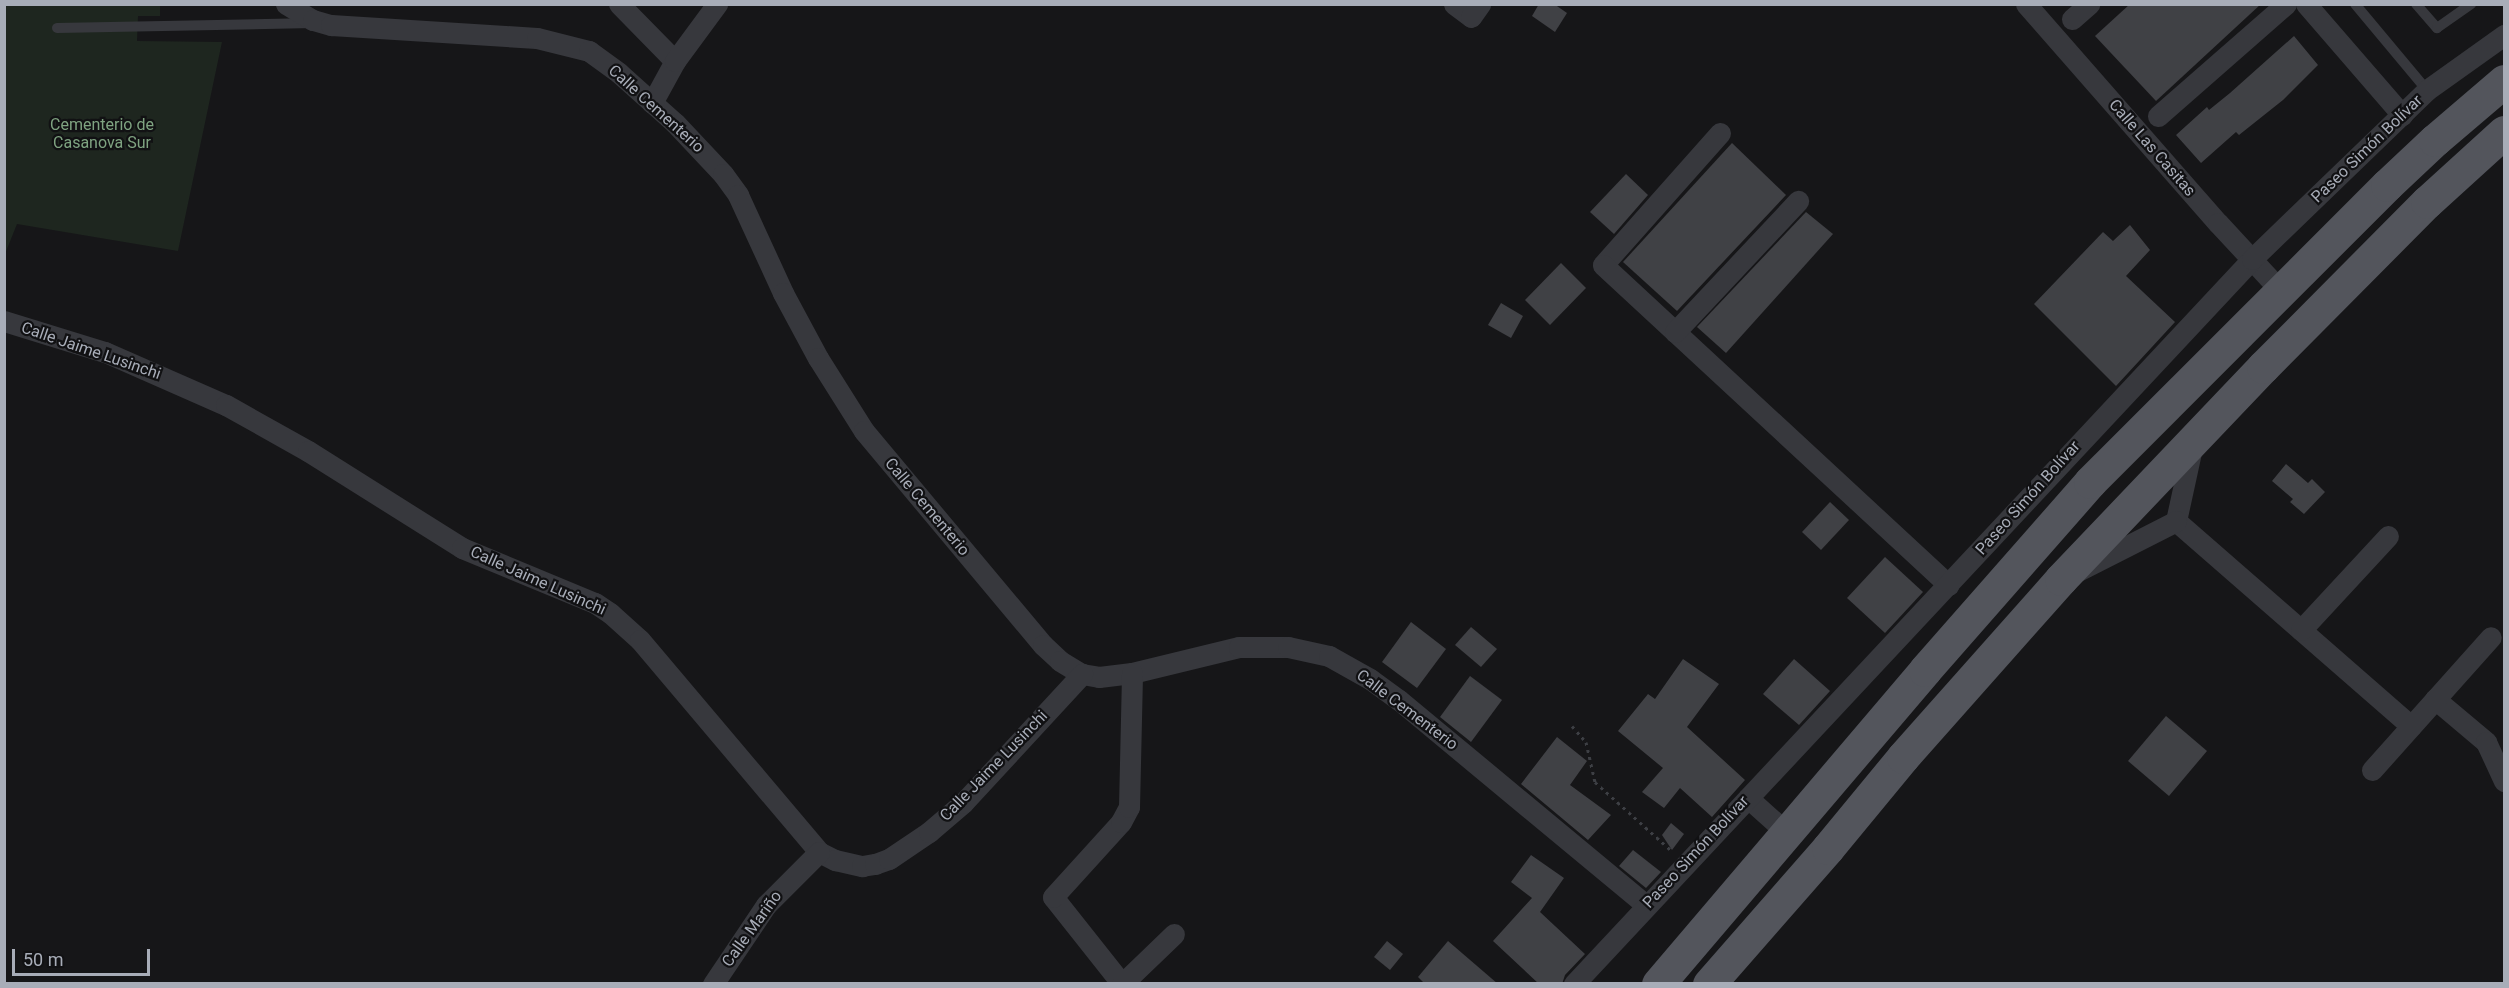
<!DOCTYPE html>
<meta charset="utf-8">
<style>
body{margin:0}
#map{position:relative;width:2509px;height:988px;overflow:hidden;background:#161618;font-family:Roboto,sans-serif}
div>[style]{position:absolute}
.green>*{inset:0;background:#1e261f}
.building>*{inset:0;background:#404145}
.path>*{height:3px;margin-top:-1.5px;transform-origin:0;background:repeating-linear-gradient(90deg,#3d3f44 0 3px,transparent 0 7.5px)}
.service>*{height:10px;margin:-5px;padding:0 5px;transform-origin:5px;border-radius:5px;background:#37383d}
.minor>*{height:21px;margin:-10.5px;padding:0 10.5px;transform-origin:10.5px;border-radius:10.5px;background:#37383d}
.primary>*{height:33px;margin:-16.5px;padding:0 16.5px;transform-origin:16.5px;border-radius:16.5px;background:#53555c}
span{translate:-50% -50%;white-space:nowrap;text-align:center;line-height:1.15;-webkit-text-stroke:4.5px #111113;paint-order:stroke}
.street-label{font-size:16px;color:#a8adb8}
.park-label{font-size:16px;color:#7fa381}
.frame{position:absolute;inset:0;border:6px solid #a8adb8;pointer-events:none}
.scale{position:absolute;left:12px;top:949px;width:138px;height:27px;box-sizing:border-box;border:3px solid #a8adb8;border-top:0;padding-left:8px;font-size:18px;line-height:21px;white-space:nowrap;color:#a8adb8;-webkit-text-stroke:4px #111113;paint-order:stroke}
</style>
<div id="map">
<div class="green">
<div style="clip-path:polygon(5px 5px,160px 5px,160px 16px,138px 16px,137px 41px,222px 42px,178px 251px,17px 224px,5px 254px)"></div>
</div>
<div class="building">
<div style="clip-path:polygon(1539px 4px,1554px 4px,1567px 13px,1555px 32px,1532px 16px)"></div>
<div style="clip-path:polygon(2130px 4px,2261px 4px,2156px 101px,2095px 36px)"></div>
<div style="clip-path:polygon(2294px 36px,2318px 65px,2283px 100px,2239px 135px,2236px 132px,2201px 163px,2176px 135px,2207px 107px,2209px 110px,2230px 93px)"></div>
<div style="clip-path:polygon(1732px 143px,1786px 195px,1677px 311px,1623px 262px)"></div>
<div style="clip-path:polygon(1626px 174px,1648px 195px,1614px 234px,1590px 212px)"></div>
<div style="clip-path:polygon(1806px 212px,1833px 234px,1726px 353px,1697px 327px)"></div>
<div style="clip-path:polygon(2130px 225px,2150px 250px,2126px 276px,2175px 322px,2116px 386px,2034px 304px,2103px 232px,2113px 241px)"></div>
<div style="clip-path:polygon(1561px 263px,1586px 288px,1550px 325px,1525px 300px)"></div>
<div style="clip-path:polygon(1501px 303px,1523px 316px,1511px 338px,1488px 325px)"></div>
<div style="clip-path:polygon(2286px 464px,2308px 483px,2312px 479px,2325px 492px,2304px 514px,2290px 502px,2293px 499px,2272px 481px)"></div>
<div style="clip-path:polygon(1830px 502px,1849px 520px,1821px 550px,1802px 532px)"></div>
<div style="clip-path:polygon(1885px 557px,1923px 592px,1885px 633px,1847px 598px)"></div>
<div style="clip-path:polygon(1411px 622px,1446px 649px,1417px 688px,1382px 662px)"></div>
<div style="clip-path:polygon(1471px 627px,1497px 649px,1481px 667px,1455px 645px)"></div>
<div style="clip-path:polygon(1683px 659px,1719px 684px,1687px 727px,1745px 780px,1712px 817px,1680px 788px,1664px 808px,1642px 792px,1663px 768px,1618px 731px,1648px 694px,1655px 699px)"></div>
<div style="clip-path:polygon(1794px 659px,1830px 691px,1799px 725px,1763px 694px)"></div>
<div style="clip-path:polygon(1470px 676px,1502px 700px,1471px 742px,1440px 717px)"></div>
<div style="clip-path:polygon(2166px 716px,2207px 751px,2169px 796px,2128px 761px)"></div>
<div style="clip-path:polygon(1557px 737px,1587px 761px,1570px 785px,1611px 815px,1588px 840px,1521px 784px)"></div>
<div style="clip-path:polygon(1671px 823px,1684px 834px,1672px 850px,1662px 835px)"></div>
<div style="clip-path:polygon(1633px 850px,1661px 872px,1646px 888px,1619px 866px)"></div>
<div style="clip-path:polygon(1531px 855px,1564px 878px,1540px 912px,1585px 954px,1565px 975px,1562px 984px,1539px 984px,1493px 941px,1532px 898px,1511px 882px)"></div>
<div style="clip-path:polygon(1387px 941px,1403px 954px,1390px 970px,1374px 957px)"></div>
<div style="clip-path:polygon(1448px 941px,1498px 984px,1425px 984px,1418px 977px)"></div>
</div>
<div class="path">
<div style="left:1572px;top:726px;width:21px;rotate:49deg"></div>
<div style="left:1586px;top:742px;width:41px;rotate:77.3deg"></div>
<div style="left:1595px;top:782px;width:103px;rotate:41.9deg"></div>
</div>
<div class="service">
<div style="left:2355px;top:4px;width:112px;rotate:50.1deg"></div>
<div style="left:2416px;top:4px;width:32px;rotate:49deg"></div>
<div style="left:2437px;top:28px;width:42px;rotate:-35.2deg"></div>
<div style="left:57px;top:28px;width:256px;rotate:-1.1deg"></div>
</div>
<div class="minor">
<div style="left:286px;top:4px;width:31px;rotate:31deg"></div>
<div style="left:313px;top:20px;width:19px;rotate:16deg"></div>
<div style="left:331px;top:25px;width:206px;rotate:3.6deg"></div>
<div style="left:537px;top:38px;width:54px;rotate:14deg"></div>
<div style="left:589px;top:51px;width:37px;rotate:36deg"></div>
<div style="left:619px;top:73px;width:75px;rotate:41.8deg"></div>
<div style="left:675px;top:123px;width:70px;rotate:46.7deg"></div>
<div style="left:723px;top:174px;width:26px;rotate:54deg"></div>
<div style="left:738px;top:195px;width:108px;rotate:65.3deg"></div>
<div style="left:783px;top:293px;width:74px;rotate:61.7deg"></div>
<div style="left:818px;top:358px;width:86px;rotate:57.8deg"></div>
<div style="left:864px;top:431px;width:279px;rotate:50.1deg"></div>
<div style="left:1043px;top:645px;width:23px;rotate:43deg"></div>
<div style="left:1060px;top:661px;width:26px;rotate:31deg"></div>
<div style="left:1082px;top:674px;width:17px;rotate:10deg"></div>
<div style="left:1099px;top:677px;width:33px;rotate:-7deg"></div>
<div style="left:1132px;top:673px;width:110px;rotate:-13.7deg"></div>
<div style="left:1239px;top:647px;width:49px"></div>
<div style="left:1288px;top:647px;width:42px;rotate:12.4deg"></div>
<div style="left:1329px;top:656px;width:47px;rotate:29.3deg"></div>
<div style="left:1370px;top:679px;width:36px;rotate:36deg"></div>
<div style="left:1399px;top:700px;width:321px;rotate:39.7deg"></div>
<div style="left:619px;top:4px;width:80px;rotate:45.5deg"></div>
<div style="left:1454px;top:4px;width:21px;rotate:37deg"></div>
<div style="left:1471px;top:17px;width:16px;rotate:-55deg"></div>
<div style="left:2026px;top:4px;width:291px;rotate:48.8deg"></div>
<div style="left:2218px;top:223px;width:91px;rotate:47.2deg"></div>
<div style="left:2306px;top:4px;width:147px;rotate:49.1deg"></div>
<div style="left:2072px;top:19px;width:23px;rotate:-41deg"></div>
<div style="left:652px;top:103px;width:48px;rotate:-61.3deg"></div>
<div style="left:675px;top:61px;width:71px;rotate:-53.6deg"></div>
<div style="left:2158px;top:116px;width:170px;rotate:-41.2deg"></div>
<div style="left:1720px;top:133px;width:176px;rotate:131.6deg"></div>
<div style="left:1603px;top:265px;width:471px;rotate:42.8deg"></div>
<div style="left:4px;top:321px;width:106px;rotate:17.1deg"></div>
<div style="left:105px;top:352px;width:132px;rotate:23.7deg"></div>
<div style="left:226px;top:405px;width:94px;rotate:29.3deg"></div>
<div style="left:308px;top:451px;width:182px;rotate:32.2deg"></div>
<div style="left:462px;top:548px;width:144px;rotate:22.5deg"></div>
<div style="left:595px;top:603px;width:18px;rotate:34deg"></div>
<div style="left:610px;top:613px;width:40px;rotate:42deg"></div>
<div style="left:640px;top:640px;width:277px;rotate:49.8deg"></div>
<div style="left:819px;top:852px;width:18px;rotate:27deg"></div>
<div style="left:835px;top:860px;width:28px;rotate:13deg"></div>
<div style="left:862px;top:866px;width:13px;rotate:-9deg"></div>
<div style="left:875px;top:864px;width:15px;rotate:-20deg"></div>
<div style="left:889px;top:859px;width:48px;rotate:-34deg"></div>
<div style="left:929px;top:832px;width:45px;rotate:-40.5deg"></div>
<div style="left:963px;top:803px;width:176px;rotate:-47.3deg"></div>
<div style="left:1675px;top:332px;width:180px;rotate:-46.8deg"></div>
<div style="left:2176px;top:521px;width:312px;rotate:41.1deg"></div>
<div style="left:2176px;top:521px;width:80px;rotate:-77.7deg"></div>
<div style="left:2078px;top:571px;width:110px;rotate:-27deg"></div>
<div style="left:2301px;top:630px;width:128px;rotate:-47.2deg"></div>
<div style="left:2435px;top:699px;width:67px;rotate:40.1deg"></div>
<div style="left:2486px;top:742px;width:43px;rotate:65.2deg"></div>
<div style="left:2372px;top:770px;width:178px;rotate:-48.2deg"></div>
<div style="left:1748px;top:798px;width:52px;rotate:41.9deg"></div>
<div style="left:713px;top:984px;width:95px;rotate:-56.1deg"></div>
<div style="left:766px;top:905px;width:75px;rotate:-45deg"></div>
<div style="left:1122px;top:984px;width:111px;rotate:-128.4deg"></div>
<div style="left:1053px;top:897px;width:101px;rotate:-47.8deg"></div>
<div style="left:1121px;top:822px;width:17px;rotate:-62deg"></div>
<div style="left:1129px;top:807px;width:134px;rotate:-88.7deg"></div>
<div style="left:1122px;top:984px;width:72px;rotate:-43.9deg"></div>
<div style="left:1574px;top:984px;width:993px;rotate:-46.92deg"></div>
<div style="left:2252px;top:259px;width:243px;rotate:-44deg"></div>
<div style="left:2427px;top:90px;width:95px;rotate:-35.5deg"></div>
</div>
<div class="primary">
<div style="left:1658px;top:984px;width:412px;rotate:-49.6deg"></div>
<div style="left:1925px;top:670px;width:250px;rotate:-48.7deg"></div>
<div style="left:2090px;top:482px;width:420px;rotate:-45deg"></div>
<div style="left:2387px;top:185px;width:66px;rotate:-43.2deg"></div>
<div style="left:2435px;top:140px;width:91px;rotate:-40.5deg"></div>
<div style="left:1709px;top:984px;width:181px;rotate:-48.8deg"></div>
<div style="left:1828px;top:848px;width:118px;rotate:-50.5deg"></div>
<div style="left:1903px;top:757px;width:238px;rotate:-48.4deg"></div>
<div style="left:2061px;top:579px;width:293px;rotate:-46.4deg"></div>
<div style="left:2263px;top:367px;width:233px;rotate:-45.2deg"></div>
<div style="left:2427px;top:202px;width:104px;rotate:-42.3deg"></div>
</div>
<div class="street-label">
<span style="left:656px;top:109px;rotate:42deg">Calle Cementerio</span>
<span style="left:2152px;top:148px;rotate:49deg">Calle Las Casitas</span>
<span style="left:2367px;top:149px;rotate:-44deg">Paseo Simón Bolívar</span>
<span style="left:91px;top:351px;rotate:19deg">Calle Jaime Lusinchi</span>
<span style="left:2028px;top:498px;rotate:-48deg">Paseo Simón Bolívar</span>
<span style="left:927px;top:507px;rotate:50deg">Calle Cementerio</span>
<span style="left:538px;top:581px;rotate:24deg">Calle Jaime Lusinchi</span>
<span style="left:1407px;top:710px;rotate:37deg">Calle Cementerio</span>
<span style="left:994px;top:766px;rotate:-46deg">Calle Jaime Lusinchi</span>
<span style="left:1696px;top:852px;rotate:-47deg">Paseo Simón Bolívar</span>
<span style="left:752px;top:929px;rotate:-54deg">Calle Mariño</span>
</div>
<div class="park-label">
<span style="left:102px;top:134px">Cementerio de<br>Casanova Sur</span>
</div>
<div class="frame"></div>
<div class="scale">50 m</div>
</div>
